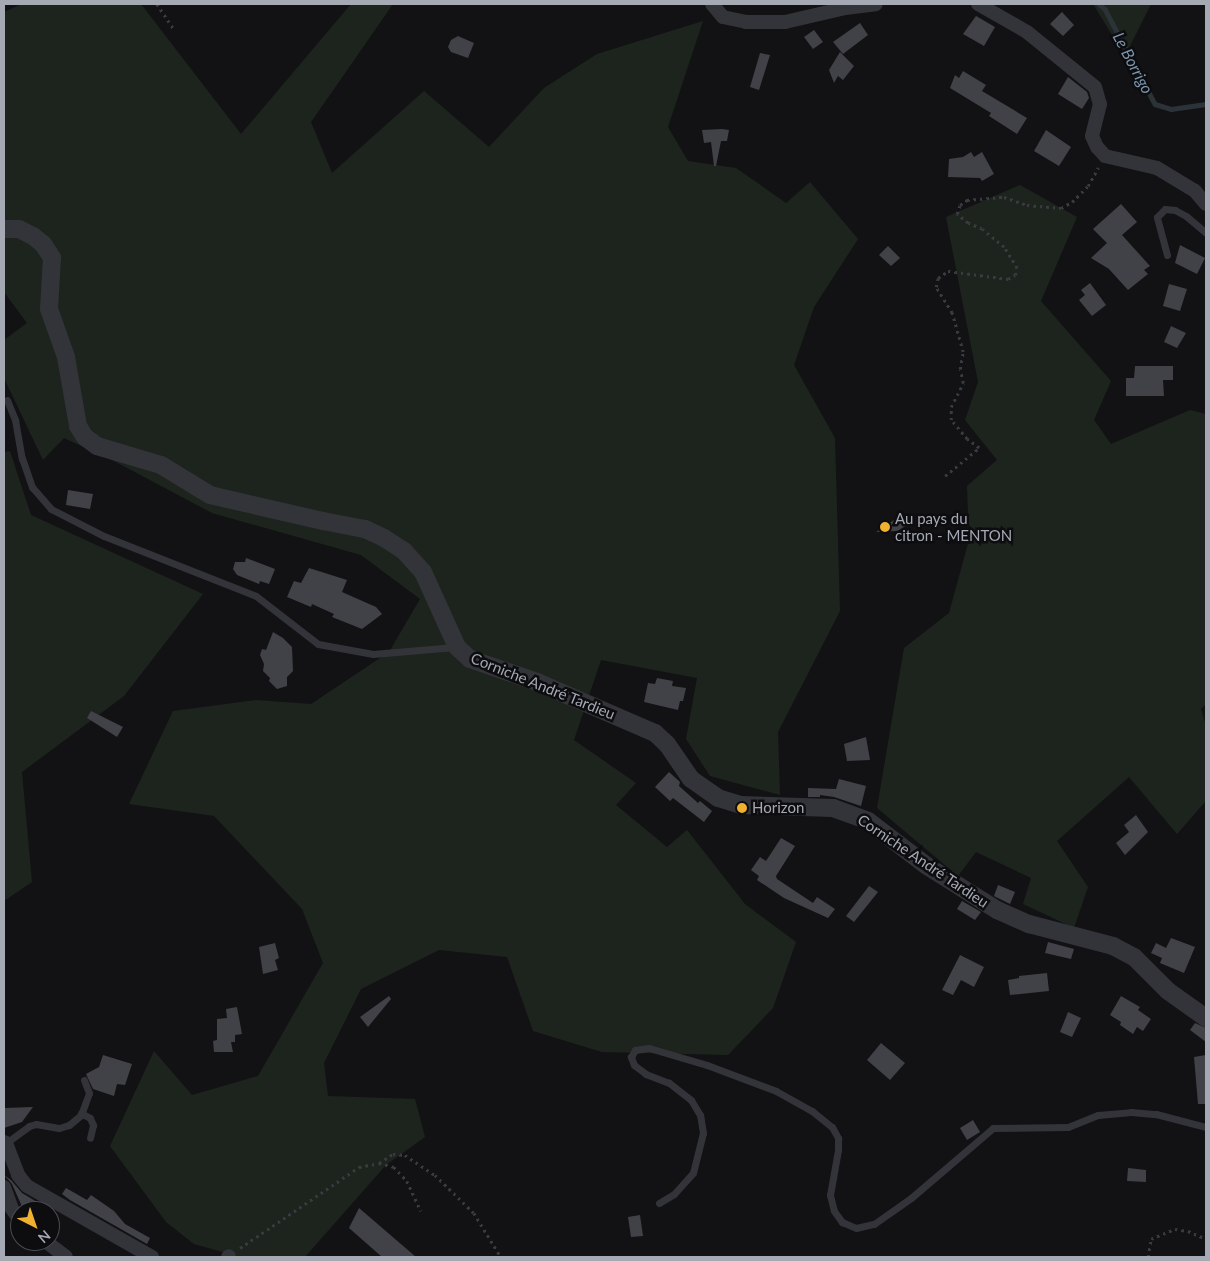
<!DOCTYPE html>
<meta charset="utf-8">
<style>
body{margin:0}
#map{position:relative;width:1210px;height:1261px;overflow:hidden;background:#121214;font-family:Lato,sans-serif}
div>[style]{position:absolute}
.green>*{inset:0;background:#1d241e}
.stream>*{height:4.5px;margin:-2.25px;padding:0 2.25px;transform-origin:2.25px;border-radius:2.25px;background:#2b3339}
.building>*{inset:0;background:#414247}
.path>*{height:2.5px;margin-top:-1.25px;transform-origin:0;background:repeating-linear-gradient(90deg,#393b40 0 2.5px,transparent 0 6.5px)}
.service>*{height:7px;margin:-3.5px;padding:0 3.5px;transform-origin:3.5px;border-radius:3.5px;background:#333439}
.minor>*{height:14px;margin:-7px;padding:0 7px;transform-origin:7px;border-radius:7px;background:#333439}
.tertiary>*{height:18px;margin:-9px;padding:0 9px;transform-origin:9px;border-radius:9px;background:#333439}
.dots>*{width:14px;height:14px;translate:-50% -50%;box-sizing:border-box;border:2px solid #0d0d0f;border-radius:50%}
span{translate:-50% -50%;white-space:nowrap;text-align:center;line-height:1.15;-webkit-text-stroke:5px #0d0d0f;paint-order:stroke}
.poi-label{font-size:15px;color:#a4a9b4}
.left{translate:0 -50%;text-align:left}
.street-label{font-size:15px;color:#a4a9b4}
.water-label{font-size:16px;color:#7b96af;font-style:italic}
.frame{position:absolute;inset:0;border:5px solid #a4a9b4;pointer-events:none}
.north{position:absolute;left:10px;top:1201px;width:50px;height:50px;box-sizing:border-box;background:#0d0d0f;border:1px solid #494b51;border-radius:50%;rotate:139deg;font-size:14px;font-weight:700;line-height:20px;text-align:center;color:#a4a9b4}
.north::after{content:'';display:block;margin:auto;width:18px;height:22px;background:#efb12f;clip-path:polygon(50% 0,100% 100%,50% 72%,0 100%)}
</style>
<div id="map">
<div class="green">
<div style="clip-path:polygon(22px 4px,141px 4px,241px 134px,351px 4px,393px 4px,311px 122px,332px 173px,424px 91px,489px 147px,544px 88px,597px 54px,703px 21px,668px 127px,688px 161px,736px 168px,786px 203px,810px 182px,858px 239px,814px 307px,794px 365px,835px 438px,840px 611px,778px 732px,780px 795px,710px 776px,686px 739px,697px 678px,601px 660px,574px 740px,636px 783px,616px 805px,667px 847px,687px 830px,745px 904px,796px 942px,773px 1008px,728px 1055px,602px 1052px,533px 1031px,507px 957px,439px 950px,361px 989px,324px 1063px,328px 1096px,415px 1099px,425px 1137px,386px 1165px,305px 1257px,240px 1257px,194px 1244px,166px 1222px,110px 1146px,154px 1051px,192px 1095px,258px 1076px,323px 963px,302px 909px,214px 816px,129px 804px,173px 711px,256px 700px,311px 704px,389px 652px,420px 599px,361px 555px,212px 513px,114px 461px,64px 438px,43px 460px,4px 378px,4px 340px,27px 323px,4px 292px,4px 12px)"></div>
<div style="clip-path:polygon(1093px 4px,1151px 4px,1125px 56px)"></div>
<div style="clip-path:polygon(1020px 185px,1077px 217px,1041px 301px,1111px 381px,1094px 420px,1111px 444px,1190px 410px,1206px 414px,1206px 704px,1201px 709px,1206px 726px,1206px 801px,1177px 834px,1129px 777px,1057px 841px,1088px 887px,1074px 928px,1023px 904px,1031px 878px,976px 852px,958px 876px,877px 808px,904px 648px,949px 613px,969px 540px,967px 486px,997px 460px,965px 420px,978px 382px,946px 217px)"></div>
<div style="clip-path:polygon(10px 451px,31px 515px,203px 594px,124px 696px,22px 772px,32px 882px,4px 901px,4px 452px)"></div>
</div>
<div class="stream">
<div style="left:1099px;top:4px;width:8px;rotate:40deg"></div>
<div style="left:1105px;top:9px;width:107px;rotate:62.2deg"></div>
<div style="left:1155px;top:104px;width:17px;rotate:17deg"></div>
<div style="left:1171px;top:109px;width:35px;rotate:-8deg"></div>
</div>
<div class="building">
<div style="clip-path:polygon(1062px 12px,1074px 25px,1063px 36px,1050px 24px)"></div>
<div style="clip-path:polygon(976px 16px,995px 27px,984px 46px,963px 34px)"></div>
<div style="clip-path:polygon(860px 23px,868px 35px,843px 54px,833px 42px)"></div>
<div style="clip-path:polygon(814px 30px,823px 42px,813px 49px,804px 37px)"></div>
<div style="clip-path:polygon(458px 36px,474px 43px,468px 58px,451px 52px,448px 47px,451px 40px)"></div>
<div style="clip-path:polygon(840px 52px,854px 66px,843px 80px,838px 76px,834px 83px,829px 70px)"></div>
<div style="clip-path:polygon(760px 53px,770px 55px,759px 90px,750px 87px)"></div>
<div style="clip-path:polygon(963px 71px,986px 85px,982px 91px,1027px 118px,1017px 134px,989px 116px,991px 113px,950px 88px,955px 75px,959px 78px)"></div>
<div style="clip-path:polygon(1068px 77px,1087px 92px,1089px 98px,1082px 109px,1058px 94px)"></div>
<div style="clip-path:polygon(722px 129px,729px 130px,727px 141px,721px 141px,716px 166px,714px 166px,711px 142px,704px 143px,702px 130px)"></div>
<div style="clip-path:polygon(1046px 130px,1071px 147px,1059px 166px,1034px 151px)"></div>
<div style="clip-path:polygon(971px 152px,974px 157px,982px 152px,994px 174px,982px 181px,980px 178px,948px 177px,949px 159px,963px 157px)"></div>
<div style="clip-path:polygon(1121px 204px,1137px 222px,1122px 235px,1150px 266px,1144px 270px,1148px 274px,1128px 290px,1109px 269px,1091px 258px,1107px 243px,1093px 229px)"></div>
<div style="clip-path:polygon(1180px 245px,1205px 258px,1197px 274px,1175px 263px)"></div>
<div style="clip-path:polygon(888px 246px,900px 258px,891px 266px,879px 255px)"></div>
<div style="clip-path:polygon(1090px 283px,1106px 305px,1092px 316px,1079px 300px,1085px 295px,1081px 290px)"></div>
<div style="clip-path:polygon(1169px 284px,1187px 289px,1180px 311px,1163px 306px)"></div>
<div style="clip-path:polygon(1171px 326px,1186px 333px,1177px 348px,1164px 342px)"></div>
<div style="clip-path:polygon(1135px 366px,1173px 366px,1173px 380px,1163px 380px,1164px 396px,1126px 396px,1126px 378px,1134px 378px)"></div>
<div style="clip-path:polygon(68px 490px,93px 494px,90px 509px,66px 505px)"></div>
<div style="clip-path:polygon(900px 516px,906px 526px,897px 531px,876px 532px)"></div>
<div style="clip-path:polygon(246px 558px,275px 569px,269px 584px,260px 581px,259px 584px,237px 575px,233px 569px,235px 562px,245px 562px)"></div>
<div style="clip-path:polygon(309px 568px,347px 580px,342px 592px,376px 607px,382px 614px,362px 629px,332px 617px,334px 614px,312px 604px,311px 607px,287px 597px,294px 581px,301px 583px)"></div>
<div style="clip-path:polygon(273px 632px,283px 638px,292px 647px,293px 671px,287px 677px,287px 686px,277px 689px,269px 681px,270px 678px,263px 671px,264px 664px,260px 655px,262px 649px,266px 650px)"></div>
<div style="clip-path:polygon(657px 678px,673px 681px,672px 686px,686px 688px,683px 701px,680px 701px,678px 710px,644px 702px,648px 683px,655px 684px)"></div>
<div style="clip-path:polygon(91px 711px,123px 727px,117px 737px,87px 718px)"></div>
<div style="clip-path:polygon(866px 737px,870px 760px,847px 761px,844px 744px)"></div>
<div style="clip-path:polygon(669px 772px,680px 782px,679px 786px,698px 803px,700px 801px,712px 811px,704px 822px,673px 798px,670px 801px,655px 787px)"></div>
<div style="clip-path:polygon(839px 779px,866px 786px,861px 806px,834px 797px,820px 795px,820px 797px,808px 797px,808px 788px,836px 789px)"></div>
<div style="clip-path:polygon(1136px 815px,1148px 832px,1125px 855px,1116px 843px,1129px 832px,1124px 825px)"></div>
<div style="clip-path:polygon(781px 838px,795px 846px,776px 876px,777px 879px,813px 903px,817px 897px,835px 909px,828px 918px,784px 898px,757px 880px,759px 876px,751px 870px,760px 857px,766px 861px)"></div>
<div style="clip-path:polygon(998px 885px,1015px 892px,1010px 904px,994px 896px)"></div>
<div style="clip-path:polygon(869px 886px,878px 892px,854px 922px,846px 916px)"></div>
<div style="clip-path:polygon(962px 901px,981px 912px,975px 920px,957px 909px)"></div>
<div style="clip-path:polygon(1171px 938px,1195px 947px,1184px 973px,1160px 963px,1162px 958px,1151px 953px,1156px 943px,1166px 948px)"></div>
<div style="clip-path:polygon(1048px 942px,1074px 949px,1071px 959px,1045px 953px)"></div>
<div style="clip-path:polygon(275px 943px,279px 958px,275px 960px,278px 970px,263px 974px,259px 947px)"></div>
<div style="clip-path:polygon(960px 955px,984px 967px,974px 987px,961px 980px,953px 995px,942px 990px)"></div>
<div style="clip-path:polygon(1047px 973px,1049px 991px,1010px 995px,1008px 980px,1019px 978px,1019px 976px)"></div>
<div style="clip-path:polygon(389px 996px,391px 999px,368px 1027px,360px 1017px)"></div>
<div style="clip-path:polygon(1121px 996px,1140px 1007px,1138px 1010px,1151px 1019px,1143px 1031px,1137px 1027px,1133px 1034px,1120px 1025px,1121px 1022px,1110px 1015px)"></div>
<div style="clip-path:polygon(237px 1007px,242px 1034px,235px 1035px,235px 1042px,231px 1042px,233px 1052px,214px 1052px,213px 1041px,217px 1040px,217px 1019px,227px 1018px,226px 1009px)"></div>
<div style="clip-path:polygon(1068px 1012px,1081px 1018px,1072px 1037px,1060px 1032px)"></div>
<div style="clip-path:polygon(1195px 1023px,1206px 1028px,1206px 1042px,1190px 1030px)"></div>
<div style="clip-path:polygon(881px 1043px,905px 1063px,890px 1080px,867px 1060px)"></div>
<div style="clip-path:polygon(103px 1055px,132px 1064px,125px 1085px,117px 1084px,114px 1096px,93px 1089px,86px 1074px,99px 1067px)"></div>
<div style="clip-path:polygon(1206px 1055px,1206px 1104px,1198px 1104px,1194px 1057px)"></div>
<div style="clip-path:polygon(33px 1107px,22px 1122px,4px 1128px,4px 1108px)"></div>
<div style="clip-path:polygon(973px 1120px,980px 1132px,967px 1140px,960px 1128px)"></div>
<div style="clip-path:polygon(1128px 1168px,1146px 1170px,1146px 1182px,1127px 1181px)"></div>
<div style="clip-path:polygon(4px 1175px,11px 1180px,22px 1193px,42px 1205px,38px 1211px,24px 1211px,12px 1184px)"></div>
<div style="clip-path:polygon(66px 1188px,87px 1200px,91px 1195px,114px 1211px,125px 1224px,150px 1238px,147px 1244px,70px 1200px,62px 1194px)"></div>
<div style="clip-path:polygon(359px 1208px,416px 1257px,382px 1257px,349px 1228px)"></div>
<div style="clip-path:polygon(640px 1215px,643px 1236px,631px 1237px,628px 1217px)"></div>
</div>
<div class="path">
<div style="left:157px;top:4px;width:32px;rotate:56deg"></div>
<div style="left:945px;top:476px;width:44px;rotate:-39.5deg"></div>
<div style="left:979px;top:448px;width:15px;rotate:-143deg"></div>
<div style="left:967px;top:439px;width:25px;rotate:-130deg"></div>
<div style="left:951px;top:420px;width:13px;rotate:-90deg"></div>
<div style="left:951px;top:407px;width:27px;rotate:-63deg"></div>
<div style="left:963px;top:383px;width:14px;rotate:-102deg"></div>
<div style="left:960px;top:369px;width:17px;rotate:-80deg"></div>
<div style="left:963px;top:352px;width:41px;rotate:-105.8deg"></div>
<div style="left:952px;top:313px;width:31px;rotate:-122deg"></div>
<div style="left:936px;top:287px;width:9px;rotate:-77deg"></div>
<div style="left:938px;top:278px;width:12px;rotate:-35deg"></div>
<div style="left:948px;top:271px;width:61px;rotate:7.6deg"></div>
<div style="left:1008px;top:279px;width:8px;rotate:-30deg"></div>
<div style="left:1015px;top:275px;width:7px;rotate:-74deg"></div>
<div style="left:1017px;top:268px;width:25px;rotate:-122deg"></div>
<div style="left:1004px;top:247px;width:28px;rotate:-141deg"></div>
<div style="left:982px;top:229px;width:15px;rotate:-157deg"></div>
<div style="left:968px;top:223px;width:14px;rotate:-141deg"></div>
<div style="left:957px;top:214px;width:9px;rotate:-72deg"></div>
<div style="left:960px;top:205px;width:9px;rotate:-36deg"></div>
<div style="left:967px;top:200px;width:37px;rotate:-5deg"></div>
<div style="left:1004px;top:197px;width:24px;rotate:19deg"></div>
<div style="left:1027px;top:205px;width:34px;rotate:5deg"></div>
<div style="left:1061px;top:208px;width:13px;rotate:-29deg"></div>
<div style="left:1072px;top:202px;width:23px;rotate:-45deg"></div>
<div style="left:1088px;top:186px;width:21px;rotate:-61deg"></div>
<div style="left:379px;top:1163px;width:17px;rotate:-33deg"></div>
<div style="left:393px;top:1154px;width:12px;rotate:5deg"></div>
<div style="left:405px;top:1155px;width:36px;rotate:34deg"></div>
<div style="left:435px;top:1175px;width:54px;rotate:44.3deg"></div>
<div style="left:474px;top:1213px;width:52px;rotate:58.5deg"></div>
<div style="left:240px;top:1248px;width:144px;rotate:-34.2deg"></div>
<div style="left:359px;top:1167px;width:20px;rotate:-11deg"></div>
<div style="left:379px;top:1163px;width:16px;rotate:15deg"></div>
<div style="left:394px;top:1167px;width:19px;rotate:47deg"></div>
<div style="left:407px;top:1181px;width:33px;rotate:65deg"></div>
<div style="left:1148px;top:1257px;width:18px;rotate:-81deg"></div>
<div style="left:1151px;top:1239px;width:26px;rotate:-23deg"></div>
<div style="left:1175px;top:1229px;width:13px;rotate:9deg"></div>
<div style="left:1188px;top:1231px;width:20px;rotate:24deg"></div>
</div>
<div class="service">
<div style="left:1167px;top:255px;width:39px;rotate:-105deg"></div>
<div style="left:1157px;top:217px;width:11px;rotate:-45deg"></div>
<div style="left:1165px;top:209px;width:10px;rotate:6deg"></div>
<div style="left:1175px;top:210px;width:13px;rotate:29deg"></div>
<div style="left:1186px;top:216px;width:26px;rotate:40deg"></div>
<div style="left:7px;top:400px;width:22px;rotate:68deg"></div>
<div style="left:15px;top:420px;width:39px;rotate:80deg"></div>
<div style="left:22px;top:458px;width:31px;rotate:71deg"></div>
<div style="left:32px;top:487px;width:29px;rotate:49deg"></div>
<div style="left:51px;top:509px;width:59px;rotate:27deg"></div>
<div style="left:104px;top:536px;width:163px;rotate:21.5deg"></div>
<div style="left:256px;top:596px;width:78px;rotate:37.7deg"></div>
<div style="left:318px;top:644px;width:56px;rotate:10.3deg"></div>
<div style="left:373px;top:654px;width:82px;rotate:-4.9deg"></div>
<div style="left:81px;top:1113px;width:10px;rotate:29deg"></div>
<div style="left:90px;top:1118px;width:8px;rotate:67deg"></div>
<div style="left:93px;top:1125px;width:13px;rotate:103deg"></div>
<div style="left:6px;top:1143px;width:29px;rotate:-36deg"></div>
<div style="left:29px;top:1126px;width:7px;rotate:-16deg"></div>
<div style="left:36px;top:1124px;width:23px;rotate:10deg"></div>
<div style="left:59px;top:1128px;width:10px;rotate:-17deg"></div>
<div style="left:69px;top:1125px;width:16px;rotate:-40deg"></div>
<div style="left:81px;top:1115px;width:23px;rotate:-70deg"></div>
<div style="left:89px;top:1093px;width:14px;rotate:-111deg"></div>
<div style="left:659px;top:1203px;width:17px;rotate:-31deg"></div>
<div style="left:674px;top:1194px;width:28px;rotate:-48deg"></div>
<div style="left:693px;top:1173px;width:41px;rotate:-76deg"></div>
<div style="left:703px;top:1133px;width:18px;rotate:-99deg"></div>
<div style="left:700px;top:1115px;width:17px;rotate:-121deg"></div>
<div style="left:691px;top:1100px;width:28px;rotate:-142deg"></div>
<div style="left:669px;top:1083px;width:25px;rotate:-159deg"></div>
<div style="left:646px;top:1074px;width:15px;rotate:-143deg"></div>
<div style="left:634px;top:1065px;width:9px;rotate:-111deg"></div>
<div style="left:631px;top:1057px;width:8px;rotate:-60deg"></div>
<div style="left:635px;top:1050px;width:14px;rotate:-8deg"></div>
<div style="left:649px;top:1048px;width:60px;rotate:16.3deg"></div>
<div style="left:707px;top:1065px;width:74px;rotate:20.6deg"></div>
<div style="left:776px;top:1091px;width:41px;rotate:29.1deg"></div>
<div style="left:812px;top:1111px;width:26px;rotate:39deg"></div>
<div style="left:832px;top:1127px;width:13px;rotate:61deg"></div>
<div style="left:838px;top:1138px;width:12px;rotate:90deg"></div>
<div style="left:838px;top:1150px;width:46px;rotate:100.1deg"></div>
<div style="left:830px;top:1195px;width:16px;rotate:76deg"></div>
<div style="left:834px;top:1211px;width:14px;rotate:54deg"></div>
<div style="left:842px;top:1222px;width:15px;rotate:23deg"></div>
<div style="left:856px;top:1228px;width:18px;rotate:-13deg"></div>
<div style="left:874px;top:1224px;width:45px;rotate:-35.1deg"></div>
<div style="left:911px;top:1198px;width:108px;rotate:-40.5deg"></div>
<div style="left:993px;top:1128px;width:75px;rotate:-0.8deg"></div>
<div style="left:1068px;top:1127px;width:32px;rotate:-22deg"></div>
<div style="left:1098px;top:1115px;width:33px;rotate:-5deg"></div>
<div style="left:1131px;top:1112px;width:25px;rotate:5deg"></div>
<div style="left:1156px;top:1114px;width:52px;rotate:14.6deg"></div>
</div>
<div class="minor">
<div style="left:712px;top:4px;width:17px;rotate:50deg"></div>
<div style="left:723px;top:17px;width:24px;rotate:12deg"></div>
<div style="left:746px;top:22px;width:39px"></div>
<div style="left:785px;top:22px;width:62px;rotate:-13.1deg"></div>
<div style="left:845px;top:8px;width:31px;rotate:-7deg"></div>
<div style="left:978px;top:4px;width:56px;rotate:29.7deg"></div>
<div style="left:1027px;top:32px;width:87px;rotate:39deg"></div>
<div style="left:1095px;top:87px;width:18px;rotate:74deg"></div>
<div style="left:1100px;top:104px;width:33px;rotate:104deg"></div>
<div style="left:1092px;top:136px;width:12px;rotate:66deg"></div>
<div style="left:1097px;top:147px;width:12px;rotate:48deg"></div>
<div style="left:1105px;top:156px;width:53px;rotate:13deg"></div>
<div style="left:1157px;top:168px;width:44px;rotate:31.2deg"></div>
<div style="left:1195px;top:191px;width:17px;rotate:50deg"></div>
<div style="left:4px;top:1142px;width:2px;rotate:27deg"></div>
<div style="left:6px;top:1143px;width:34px;rotate:69deg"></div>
<div style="left:18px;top:1175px;width:14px;rotate:51deg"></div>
<div style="left:27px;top:1186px;width:144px;rotate:29.6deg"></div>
<div style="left:4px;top:1187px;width:23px;rotate:70deg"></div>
<div style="left:12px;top:1209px;width:14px;rotate:54deg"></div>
<div style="left:45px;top:1241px;width:26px;rotate:37deg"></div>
<div style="left:228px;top:1257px;width:1px;rotate:-45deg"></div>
</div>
<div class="tertiary">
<div style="left:4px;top:229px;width:15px"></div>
<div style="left:19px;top:229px;width:16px;rotate:27deg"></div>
<div style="left:33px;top:236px;width:13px;rotate:39deg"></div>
<div style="left:43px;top:244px;width:17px;rotate:57deg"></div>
<div style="left:52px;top:258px;width:51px;rotate:93.4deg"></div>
<div style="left:49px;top:309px;width:51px;rotate:70.5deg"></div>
<div style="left:66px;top:357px;width:70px;rotate:80.1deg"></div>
<div style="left:78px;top:426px;width:13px;rotate:58deg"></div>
<div style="left:85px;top:437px;width:15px;rotate:37deg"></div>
<div style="left:97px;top:446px;width:67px;rotate:16.5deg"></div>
<div style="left:161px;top:465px;width:57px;rotate:31.5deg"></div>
<div style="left:210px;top:495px;width:116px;rotate:13deg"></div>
<div style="left:323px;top:521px;width:43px;rotate:10.8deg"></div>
<div style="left:365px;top:529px;width:21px;rotate:25deg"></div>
<div style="left:384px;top:538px;width:24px;rotate:33deg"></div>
<div style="left:404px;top:551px;width:28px;rotate:48deg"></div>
<div style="left:423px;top:572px;width:82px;rotate:65.6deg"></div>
<div style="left:457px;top:647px;width:18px;rotate:43deg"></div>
<div style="left:470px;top:659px;width:71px;rotate:18.9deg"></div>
<div style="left:537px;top:682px;width:129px;rotate:23.4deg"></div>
<div style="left:655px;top:733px;width:16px;rotate:43deg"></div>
<div style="left:667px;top:744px;width:42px;rotate:55.6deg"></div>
<div style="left:691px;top:779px;width:33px;rotate:35deg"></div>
<div style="left:718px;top:798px;width:24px;rotate:17deg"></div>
<div style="left:741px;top:805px;width:92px;rotate:1.9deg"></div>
<div style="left:833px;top:808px;width:37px;rotate:20deg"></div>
<div style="left:868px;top:821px;width:74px;rotate:37.3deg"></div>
<div style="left:927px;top:866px;width:83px;rotate:32.2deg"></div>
<div style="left:997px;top:910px;width:35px;rotate:24deg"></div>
<div style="left:1029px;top:924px;width:87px;rotate:14.7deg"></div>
<div style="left:1113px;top:946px;width:24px;rotate:28deg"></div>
<div style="left:1134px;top:957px;width:48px;rotate:45deg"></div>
<div style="left:1168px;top:991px;width:47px;rotate:35.4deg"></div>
</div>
<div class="dots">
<div style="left:885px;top:527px;background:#efb12f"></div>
<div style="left:742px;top:808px;background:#efb12f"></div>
</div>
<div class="poi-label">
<span class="left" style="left:895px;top:527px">Au pays du<br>citron - MENTON</span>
<span class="left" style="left:752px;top:808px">Horizon</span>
</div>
<div class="street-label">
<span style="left:543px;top:686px;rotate:22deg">Corniche André Tardieu</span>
<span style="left:923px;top:861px;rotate:34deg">Corniche André Tardieu</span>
</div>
<div class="water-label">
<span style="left:1133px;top:63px;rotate:62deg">Le Borrigo</span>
</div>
<div class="frame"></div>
<div class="north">N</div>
</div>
